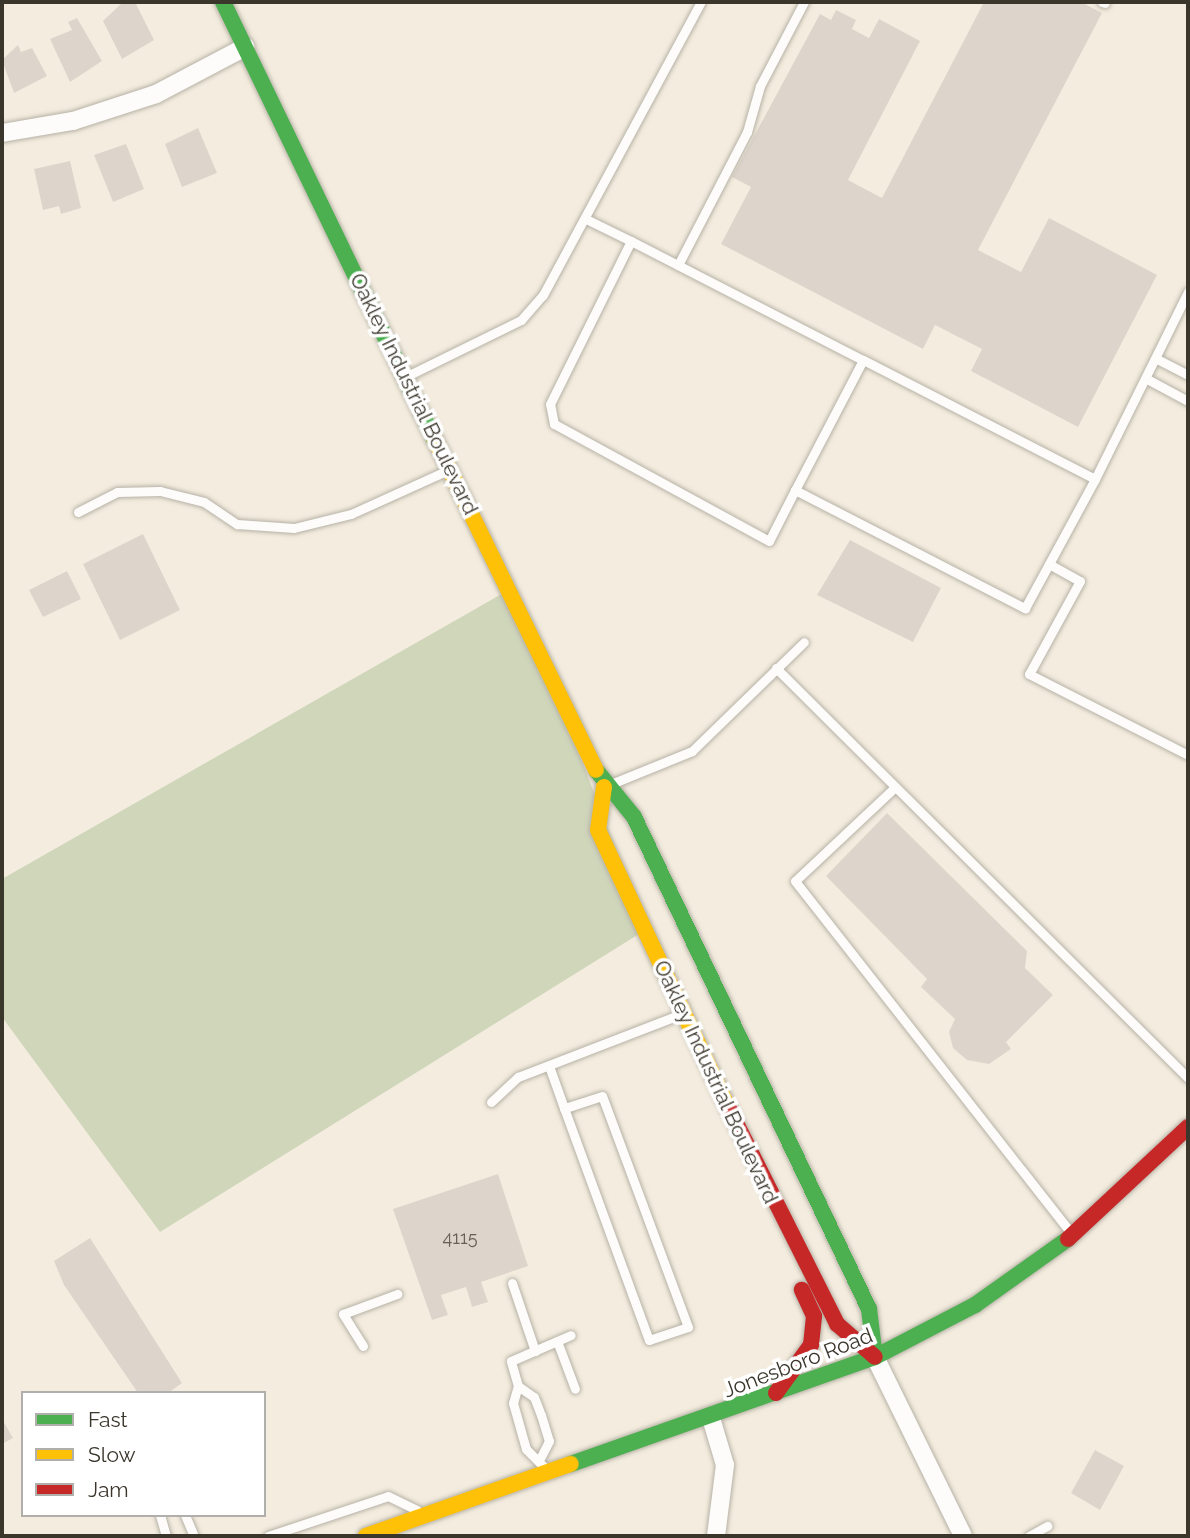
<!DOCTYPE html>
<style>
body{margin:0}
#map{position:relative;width:1190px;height:1538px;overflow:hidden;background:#f4eddf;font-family:Raleway,sans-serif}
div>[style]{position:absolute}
.forest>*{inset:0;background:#cfd6ba}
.building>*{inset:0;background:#ddd5cb}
.roads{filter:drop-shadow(0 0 2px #b7b2a7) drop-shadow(0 0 2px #b7b2a7)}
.lane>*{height:9px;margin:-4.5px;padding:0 4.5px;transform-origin:4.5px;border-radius:4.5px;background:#fdfcfa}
.street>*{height:18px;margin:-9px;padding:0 9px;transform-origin:9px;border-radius:9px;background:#fdfcfa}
.fast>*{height:16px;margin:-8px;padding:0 8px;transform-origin:8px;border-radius:8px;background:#4caf50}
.slow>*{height:16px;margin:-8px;padding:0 8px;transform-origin:8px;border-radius:8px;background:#ffc107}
.jam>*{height:16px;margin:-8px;padding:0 8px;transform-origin:8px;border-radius:8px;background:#c62828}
span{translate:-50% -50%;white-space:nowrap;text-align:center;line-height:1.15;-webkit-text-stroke:7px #fff;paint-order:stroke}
.number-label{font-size:18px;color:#656056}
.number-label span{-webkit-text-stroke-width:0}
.street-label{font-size:21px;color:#3b362c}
.frame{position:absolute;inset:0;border:4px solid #3b362c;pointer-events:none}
.legend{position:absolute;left:21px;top:1391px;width:245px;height:126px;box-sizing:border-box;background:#fff;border:2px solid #b1afab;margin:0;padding:9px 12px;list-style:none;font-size:21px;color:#3b362c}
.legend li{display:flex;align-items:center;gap:14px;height:35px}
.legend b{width:35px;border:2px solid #b1afab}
</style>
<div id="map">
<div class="forest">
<div style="clip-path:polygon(514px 587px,647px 929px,160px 1232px,2px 1017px,2px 879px)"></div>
</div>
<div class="building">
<div style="clip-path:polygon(123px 2px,135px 2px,154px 40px,122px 59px,103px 21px)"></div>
<div style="clip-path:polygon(984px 2px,1081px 2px,1102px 13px,978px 250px,1021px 272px,1049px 218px,1157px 275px,1078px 427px,971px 371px,982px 349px,935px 325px,923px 349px,721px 244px,751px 187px,732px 177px,820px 14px,831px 20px,836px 10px,856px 20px,852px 29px,869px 38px,879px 19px,920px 41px,848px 180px,882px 198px)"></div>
<div style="clip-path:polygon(77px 18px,102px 61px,70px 82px,50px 39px,72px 30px,68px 22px)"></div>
<div style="clip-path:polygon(18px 45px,21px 52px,32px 48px,47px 76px,14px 93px,2px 60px)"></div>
<div style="clip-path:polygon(198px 128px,217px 173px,182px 187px,165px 144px)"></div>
<div style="clip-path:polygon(126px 144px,144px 189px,113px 202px,94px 155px)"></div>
<div style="clip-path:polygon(70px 161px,81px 208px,61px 214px,59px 206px,43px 210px,34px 169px)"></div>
<div style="clip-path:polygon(143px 534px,180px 610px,120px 640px,83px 564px)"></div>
<div style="clip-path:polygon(850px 540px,941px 588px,913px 642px,817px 595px)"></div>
<div style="clip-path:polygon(67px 571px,81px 599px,43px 617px,29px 590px)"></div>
<div style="clip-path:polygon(887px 813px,1027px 951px,1025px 968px,1053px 995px,1006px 1042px,1011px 1049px,989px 1064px,967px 1060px,953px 1048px,949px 1032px,955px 1019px,921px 987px,927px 979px,826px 876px)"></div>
<div style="clip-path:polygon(498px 1174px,528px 1266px,481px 1282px,488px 1302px,472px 1307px,466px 1287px,441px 1295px,448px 1315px,432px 1320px,393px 1209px)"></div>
<div style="clip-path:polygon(90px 1238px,182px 1383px,168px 1393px,138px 1393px,64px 1285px,54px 1261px)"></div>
<div style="clip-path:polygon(2px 1419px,13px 1438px,2px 1444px)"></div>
<div style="clip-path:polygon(1095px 1450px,1124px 1466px,1100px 1510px,1071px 1493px)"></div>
</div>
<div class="roads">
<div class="lane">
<div style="left:1102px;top:2px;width:3px;rotate:18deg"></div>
<div style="left:586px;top:219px;width:50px;rotate:26.1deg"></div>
<div style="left:678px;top:265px;width:150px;rotate:-62.6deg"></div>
<div style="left:747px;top:132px;width:48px;rotate:-74.2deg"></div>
<div style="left:760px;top:86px;width:95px;rotate:-62.4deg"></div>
<div style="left:1157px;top:359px;width:35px;rotate:27deg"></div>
<div style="left:407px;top:376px;width:127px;rotate:-26.2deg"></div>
<div style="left:521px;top:320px;width:33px;rotate:-49deg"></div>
<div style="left:543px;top:295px;width:333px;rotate:-61.7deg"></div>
<div style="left:1147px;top:379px;width:47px;rotate:28.2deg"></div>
<div style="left:1095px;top:479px;width:261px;rotate:-152.8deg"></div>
<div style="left:863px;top:360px;width:147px;rotate:117.6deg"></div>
<div style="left:795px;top:490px;width:259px;rotate:27.2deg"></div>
<div style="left:1025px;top:608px;width:147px;rotate:-61.5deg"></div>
<div style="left:1095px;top:479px;width:209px;rotate:-63.6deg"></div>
<div style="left:795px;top:490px;width:57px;rotate:117deg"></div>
<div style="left:769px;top:541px;width:245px;rotate:-151.4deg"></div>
<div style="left:554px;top:424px;width:20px;rotate:-101deg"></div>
<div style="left:550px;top:404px;width:182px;rotate:-63.6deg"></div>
<div style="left:631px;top:241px;width:261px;rotate:27.2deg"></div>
<div style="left:78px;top:512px;width:44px;rotate:-27.1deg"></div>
<div style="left:117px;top:492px;width:43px;rotate:-1.3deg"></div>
<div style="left:160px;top:491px;width:45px;rotate:14deg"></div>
<div style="left:204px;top:502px;width:40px;rotate:34deg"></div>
<div style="left:237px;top:524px;width:57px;rotate:4deg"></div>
<div style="left:294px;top:528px;width:59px;rotate:-13.8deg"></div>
<div style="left:351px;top:514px;width:107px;rotate:-24.4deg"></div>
<div style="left:1049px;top:564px;width:35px;rotate:29deg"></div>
<div style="left:1080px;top:581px;width:106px;rotate:118.7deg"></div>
<div style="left:1029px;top:674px;width:178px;rotate:27deg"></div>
<div style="left:776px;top:668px;width:581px;rotate:44.86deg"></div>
<div style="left:606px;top:786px;width:93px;rotate:-22.1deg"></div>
<div style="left:692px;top:751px;width:156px;rotate:-44.2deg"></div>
<div style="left:893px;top:789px;width:134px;rotate:136.8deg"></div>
<div style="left:795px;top:881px;width:444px;rotate:51.9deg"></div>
<div style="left:549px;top:1066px;width:45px;rotate:70.3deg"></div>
<div style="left:564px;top:1108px;width:247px;rotate:69.9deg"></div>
<div style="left:649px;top:1340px;width:41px;rotate:-18.4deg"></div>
<div style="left:688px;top:1327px;width:246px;rotate:-110.4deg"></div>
<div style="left:602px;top:1096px;width:40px;rotate:162deg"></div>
<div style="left:491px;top:1102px;width:37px;rotate:-43deg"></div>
<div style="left:518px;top:1077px;width:175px;rotate:-21.1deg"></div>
<div style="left:512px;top:1283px;width:72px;rotate:71.3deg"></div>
<div style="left:557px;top:1341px;width:51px;rotate:69.4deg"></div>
<div style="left:363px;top:1346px;width:38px;rotate:-122deg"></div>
<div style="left:343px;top:1314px;width:58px;rotate:-20.3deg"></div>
<div style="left:518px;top:1386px;width:19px;rotate:35deg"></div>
<div style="left:534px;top:1397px;width:19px;rotate:69deg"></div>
<div style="left:541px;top:1415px;width:27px;rotate:73deg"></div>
<div style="left:549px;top:1441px;width:18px;rotate:117deg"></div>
<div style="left:544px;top:1467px;width:25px;rotate:-135deg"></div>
<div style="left:526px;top:1449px;width:48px;rotate:-105.8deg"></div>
<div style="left:513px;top:1403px;width:18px;rotate:-74deg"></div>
<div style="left:518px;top:1386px;width:26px;rotate:-106deg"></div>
<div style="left:511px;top:1361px;width:65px;rotate:-23.4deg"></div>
<div style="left:160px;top:1515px;width:22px;rotate:74deg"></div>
<div style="left:185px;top:1515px;width:23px;rotate:67deg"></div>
<div style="left:268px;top:1536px;width:126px;rotate:-18.4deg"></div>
<div style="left:388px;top:1496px;width:32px;rotate:26deg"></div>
<div style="left:1029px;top:1536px;width:21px;rotate:-29deg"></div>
</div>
<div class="street">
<div style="left:2px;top:133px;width:72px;rotate:-9.6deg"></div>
<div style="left:73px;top:121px;width:87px;rotate:-18deg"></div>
<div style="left:156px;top:94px;width:101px;rotate:-27.8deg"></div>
<div style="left:875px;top:1357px;width:199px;rotate:63.8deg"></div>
<div style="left:711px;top:1418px;width:49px;rotate:73.4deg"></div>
<div style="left:725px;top:1465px;width:72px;rotate:97.2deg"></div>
</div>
<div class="fast">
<div style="left:223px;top:2px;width:487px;rotate:64.2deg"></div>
<div style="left:596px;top:770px;width:60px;rotate:51deg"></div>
<div style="left:634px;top:817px;width:545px;rotate:64.47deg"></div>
<div style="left:869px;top:1309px;width:48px;rotate:82.9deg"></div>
<div style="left:571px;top:1464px;width:322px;rotate:-19.4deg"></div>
<div style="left:875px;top:1357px;width:113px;rotate:-27.5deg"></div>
<div style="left:975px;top:1305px;width:114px;rotate:-35.4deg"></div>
</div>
<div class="slow">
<div style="left:435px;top:440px;width:367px;rotate:64deg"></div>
<div style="left:604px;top:787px;width:43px;rotate:97.9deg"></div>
<div style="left:598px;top:830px;width:306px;rotate:64.9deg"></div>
<div style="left:366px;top:1536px;width:217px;rotate:-19.4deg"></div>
</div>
<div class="jam">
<div style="left:728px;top:1107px;width:243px;rotate:63.3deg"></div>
<div style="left:837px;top:1324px;width:50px;rotate:41deg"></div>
<div style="left:1068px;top:1239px;width:164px;rotate:-43deg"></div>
<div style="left:776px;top:1393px;width:59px;rotate:-53.9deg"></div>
<div style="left:811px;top:1345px;width:29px;rotate:-84deg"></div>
<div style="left:814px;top:1316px;width:29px;rotate:-115deg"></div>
</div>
</div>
<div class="number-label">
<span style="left:460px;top:1238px">4115</span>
</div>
<div class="street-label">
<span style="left:414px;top:394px;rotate:64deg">Oakley Industrial Boulevard</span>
<span style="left:716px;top:1082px;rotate:65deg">Oakley Industrial Boulevard</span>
<span style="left:798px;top:1363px;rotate:-21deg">Jonesboro Road</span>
</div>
<div class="frame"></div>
<ul class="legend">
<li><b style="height:9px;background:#4caf50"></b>Fast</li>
<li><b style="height:9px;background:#ffc107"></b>Slow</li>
<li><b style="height:9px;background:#c62828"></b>Jam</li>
</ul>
</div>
